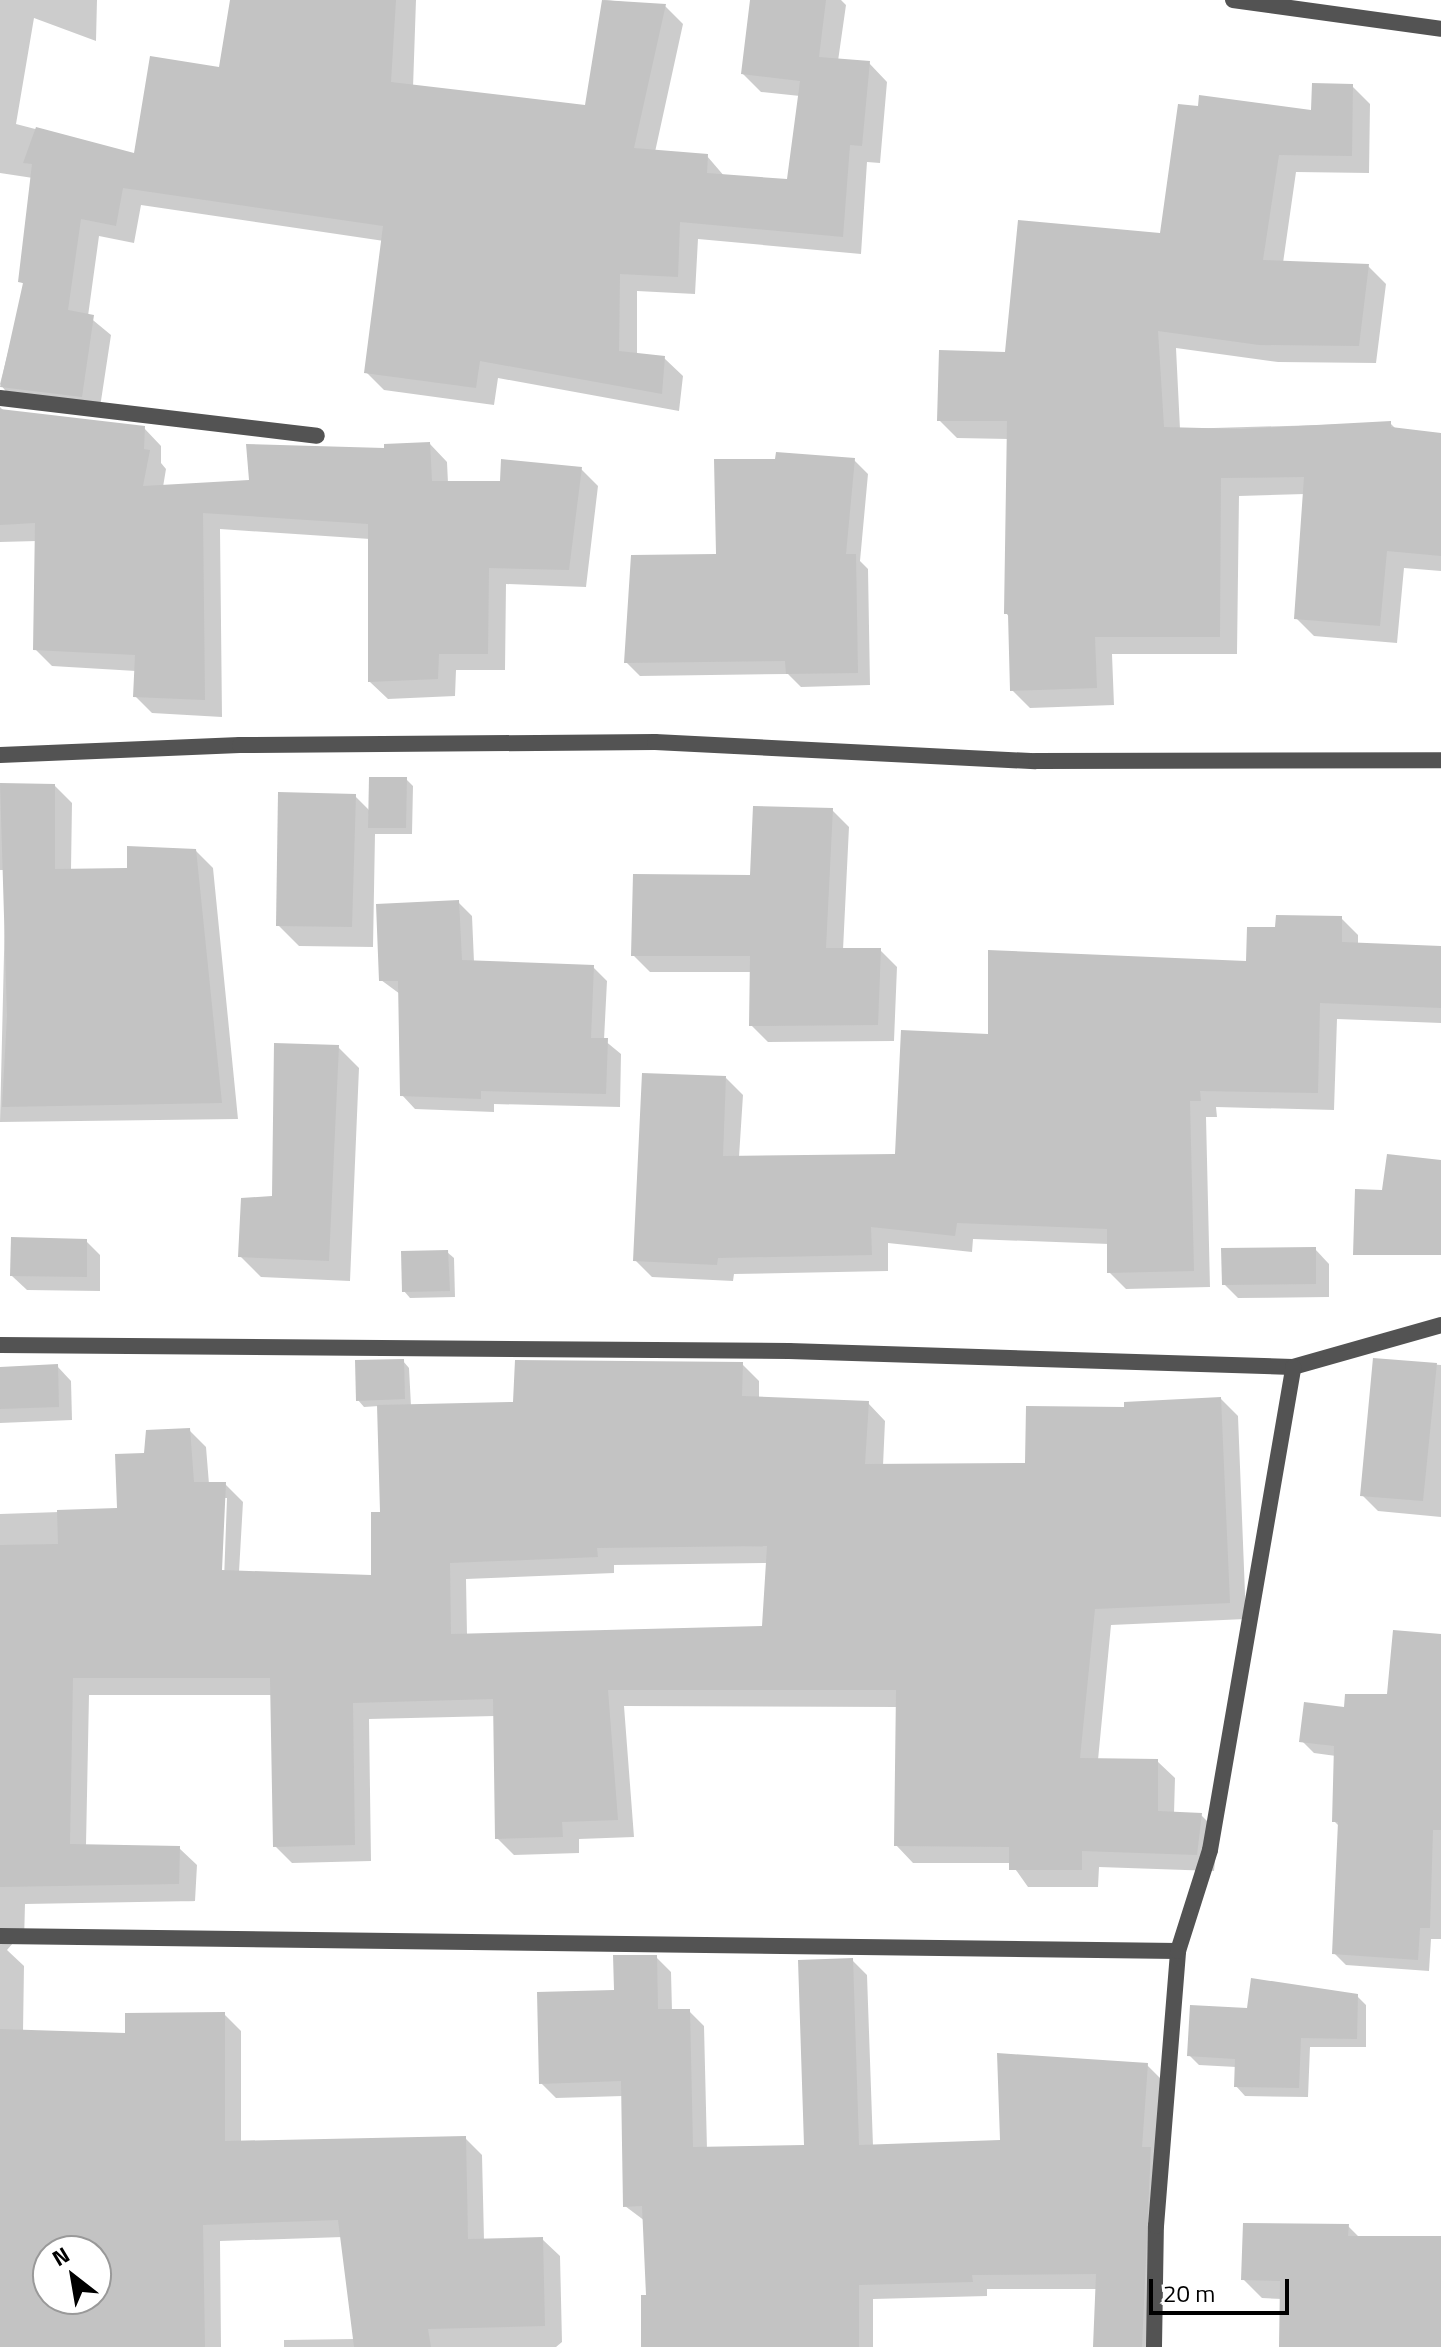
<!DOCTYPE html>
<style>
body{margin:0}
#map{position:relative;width:1441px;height:2347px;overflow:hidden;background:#fff;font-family:"Titillium Web",sans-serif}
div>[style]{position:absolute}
.shadow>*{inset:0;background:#0003}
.building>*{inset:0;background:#c3c3c3}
.street>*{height:16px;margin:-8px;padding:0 8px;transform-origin:8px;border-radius:8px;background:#535353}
span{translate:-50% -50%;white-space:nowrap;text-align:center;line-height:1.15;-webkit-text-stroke:6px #fff;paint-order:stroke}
.north{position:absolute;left:32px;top:2235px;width:80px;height:80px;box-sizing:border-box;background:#fff;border:2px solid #999;border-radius:50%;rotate:329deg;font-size:22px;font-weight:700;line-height:32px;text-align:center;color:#000}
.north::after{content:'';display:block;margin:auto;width:28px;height:36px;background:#000;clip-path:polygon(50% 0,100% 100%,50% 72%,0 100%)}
.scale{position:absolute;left:1149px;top:2279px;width:140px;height:36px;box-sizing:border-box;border:4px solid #000;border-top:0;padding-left:10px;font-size:24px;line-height:28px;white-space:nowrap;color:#000;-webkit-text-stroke:6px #fff;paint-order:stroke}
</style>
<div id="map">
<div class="shadow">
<div style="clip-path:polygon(0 0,97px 0,96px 41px,34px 18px,16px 124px,135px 155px,220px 69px,232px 0,416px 0,413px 88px,587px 107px,604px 0,665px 6px,683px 24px,655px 152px,707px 156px,725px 177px,789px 181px,800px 96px,761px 92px,743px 74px,752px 0,841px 0,846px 5px,838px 61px,869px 63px,887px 82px,880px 163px,867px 162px,861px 254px,698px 239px,695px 294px,637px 291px,637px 355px,664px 358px,683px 376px,679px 411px,498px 378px,494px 405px,384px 390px,366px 372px,384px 241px,141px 205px,134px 243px,99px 236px,88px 316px,111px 335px,99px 414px,17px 405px,0 384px,25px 285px,20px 281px,33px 178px,0 173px)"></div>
<div style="clip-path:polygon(1352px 86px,1370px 104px,1369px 173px,1296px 172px,1283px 263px,1368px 266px,1386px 284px,1376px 363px,1278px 362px,1176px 348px,1180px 429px,1390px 423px,1397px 430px,1441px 434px,1441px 571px,1404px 568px,1397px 643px,1314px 636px,1296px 618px,1305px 494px,1239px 496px,1237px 654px,1112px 654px,1114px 705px,1030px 708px,1012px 690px,1010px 618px,1006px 613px,1008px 439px,957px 438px,939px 420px,1007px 354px)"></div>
<div style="clip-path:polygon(0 407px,5px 412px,144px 428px,161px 446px,161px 463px,166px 469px,163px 487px,251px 482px,430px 444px,447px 462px,448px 483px,502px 483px,581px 469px,598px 486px,586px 587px,506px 584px,505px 670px,456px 670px,455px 696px,388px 699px,370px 682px,370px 539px,220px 529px,222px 717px,152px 713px,135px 696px,136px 671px,52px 666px,35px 649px,37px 541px,0 542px)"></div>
<div style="clip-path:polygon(854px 460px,868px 474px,860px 561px,868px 569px,870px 685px,801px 687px,788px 674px,640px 676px,626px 662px,718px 556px)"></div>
<div style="clip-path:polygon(406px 779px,413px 786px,412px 834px,375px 834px,373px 947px,299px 946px,278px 925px,355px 796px,370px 811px)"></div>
<div style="clip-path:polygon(0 785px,55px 786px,72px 803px,71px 870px,129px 870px,196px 851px,213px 868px,238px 1119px,0 1122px,6px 870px,0 870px)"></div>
<div style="clip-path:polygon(832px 810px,849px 827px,843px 950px,880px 950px,897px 967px,894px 1041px,768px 1042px,751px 1025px,752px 972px,650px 972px,633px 955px,752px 877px)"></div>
<div style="clip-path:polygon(458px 902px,472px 916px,474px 962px,593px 967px,607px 981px,604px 1040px,621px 1054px,620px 1107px,494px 1104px,494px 1112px,415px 1109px,402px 1095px,400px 994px,381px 980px)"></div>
<div style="clip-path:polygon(1341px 918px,1358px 935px,1358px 945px,1441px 948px,1441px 1023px,1337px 1019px,1334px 1110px,1216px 1107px,1217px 1117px,1206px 1117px,1210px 1287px,1126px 1289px,1109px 1272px,1109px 1244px,973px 1239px,972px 1252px,888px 1243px,888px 1271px,734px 1274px,733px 1281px,652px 1277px,635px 1260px,726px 1078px,743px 1095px,739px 1157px,896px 1156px,990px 1036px,1248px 963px,1277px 929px)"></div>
<div style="clip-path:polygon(338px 1047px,359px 1068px,350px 1281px,261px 1277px,240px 1256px,274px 1198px)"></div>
<div style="clip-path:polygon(86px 1241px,100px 1255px,100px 1291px,27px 1290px,12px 1276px)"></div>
<div style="clip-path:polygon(1315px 1249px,1329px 1264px,1329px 1297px,1238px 1298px,1224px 1284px)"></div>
<div style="clip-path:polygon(447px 1252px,454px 1258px,455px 1297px,410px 1298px,404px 1291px)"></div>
<div style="clip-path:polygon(1375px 1360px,1441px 1365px,1441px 1517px,1378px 1511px,1362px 1495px)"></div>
<div style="clip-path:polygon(evenodd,403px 1361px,409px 1368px,411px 1406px,515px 1403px,742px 1364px,759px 1381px,759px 1399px,868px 1403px,885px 1421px,883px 1466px,1027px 1465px,1126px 1409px,1221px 1399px,1238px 1416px,1246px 1619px,1111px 1625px,1098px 1760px,1157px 1761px,1175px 1778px,1174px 1814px,1201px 1815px,1218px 1832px,1214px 1871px,1099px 1867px,1098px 1887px,1028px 1887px,1011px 1863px,913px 1863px,896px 1845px,898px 1707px,624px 1706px,634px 1837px,579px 1839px,579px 1853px,514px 1855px,497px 1838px,495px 1716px,369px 1719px,371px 1861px,292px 1863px,275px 1846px,272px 1695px,89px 1695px,86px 1846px,179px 1848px,197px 1865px,195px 1901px,25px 1904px,24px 1942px,13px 1943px,7px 1950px,24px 1966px,23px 2032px,127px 2035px,224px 2014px,241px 2031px,241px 2142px,465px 2138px,482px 2155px,484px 2240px,542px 2239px,560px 2256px,562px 2342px,556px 2347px,284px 2347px,284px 2340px,355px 2339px,343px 2237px,220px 2241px,221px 2347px,0 2347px,0 1514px,119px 1510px,146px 1455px,189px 1430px,206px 1447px,209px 1484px,225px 1484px,243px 1502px,239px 1572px,374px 1577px,382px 1514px,379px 1406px,364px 1407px,358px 1400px,403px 1361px,223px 1498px,227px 1498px,224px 1580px,220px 1580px,223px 1498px,403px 1361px,768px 1563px,764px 1628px,467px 1635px,466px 1579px,614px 1573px,614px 1565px,768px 1563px,403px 1361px,48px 2251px,96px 2251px,96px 2299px,48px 2299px,48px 2251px)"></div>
<div style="clip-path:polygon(57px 1366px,71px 1381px,72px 1420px,0 1423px,0 1369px)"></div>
<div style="clip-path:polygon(1441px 1634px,1441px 1939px,1431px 1939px,1429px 1971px,1346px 1965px,1334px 1953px,1340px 1827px,1334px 1821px,1336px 1756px,1314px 1753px,1302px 1741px,1346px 1709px,1389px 1696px)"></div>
<div style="clip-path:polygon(656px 1957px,671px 1972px,672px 2011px,689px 2011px,704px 2026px,707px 2149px,806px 2147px,852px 1960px,867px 1975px,873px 2146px,1002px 2142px,1147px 2065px,1162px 2080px,1157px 2347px,1095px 2347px,1097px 2289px,987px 2289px,987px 2296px,873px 2299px,873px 2347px,643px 2347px,648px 2297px,645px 2221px,625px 2206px,623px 2096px,556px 2098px,541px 2083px,616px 1992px)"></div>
<div style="clip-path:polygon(1357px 1996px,1366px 2005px,1366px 2047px,1310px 2047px,1308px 2097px,1245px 2096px,1236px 2086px,1236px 2067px,1199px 2065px,1189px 2055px,1248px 2010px)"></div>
<div style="clip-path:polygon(1348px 2226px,1360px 2238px,1441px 2238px,1441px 2347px,1281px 2347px,1282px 2299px,1262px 2298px,1243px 2279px)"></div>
</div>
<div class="building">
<div style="clip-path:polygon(230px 0,396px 0,391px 82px,585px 105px,602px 0,666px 4px,634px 148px,708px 154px,707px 173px,787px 179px,800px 81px,741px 74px,750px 0,826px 0,819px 57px,870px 61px,862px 146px,850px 145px,843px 237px,680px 222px,678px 277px,620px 274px,619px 351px,665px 356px,662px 394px,480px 361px,476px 388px,364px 373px,383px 226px,123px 188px,116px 226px,81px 219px,68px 310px,94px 315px,82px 397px,0 387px,23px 283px,18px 282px,32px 164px,23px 163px,36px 127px,134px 153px,150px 56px,219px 67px)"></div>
<div style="clip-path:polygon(1312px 83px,1353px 84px,1352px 156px,1279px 155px,1263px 260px,1369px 264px,1359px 346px,1259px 345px,1158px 331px,1164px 427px,1241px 429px,1391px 421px,1391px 427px,1441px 433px,1441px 556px,1387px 551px,1380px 626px,1294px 619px,1304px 477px,1221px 478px,1220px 637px,1095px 637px,1097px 688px,1010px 691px,1008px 614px,1004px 614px,1007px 421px,937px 421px,939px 350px,1005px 352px,1018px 220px,1160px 233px,1178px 104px,1198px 106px,1199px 95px,1311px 110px)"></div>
<div style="clip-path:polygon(0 409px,145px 426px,144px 449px,150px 450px,143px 486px,249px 480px,246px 444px,384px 448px,384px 444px,430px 442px,432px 481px,500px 481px,501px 459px,582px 467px,569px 570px,489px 568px,488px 654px,439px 654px,438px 679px,368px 682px,368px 524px,203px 513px,205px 700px,133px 697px,135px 655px,33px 650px,35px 523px,0 525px)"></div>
<div style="clip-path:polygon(776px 452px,855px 458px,846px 554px,856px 554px,858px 673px,786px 674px,785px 661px,624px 663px,631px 555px,716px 554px,714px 459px,775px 459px)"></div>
<div style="clip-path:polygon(369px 777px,407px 777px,406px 828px,368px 828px)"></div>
<div style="clip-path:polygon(0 783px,55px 784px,55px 869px,127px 868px,127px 846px,196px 849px,222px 1103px,2px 1107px,7px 1016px)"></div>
<div style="clip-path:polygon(278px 792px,356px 794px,352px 927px,276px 926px)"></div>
<div style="clip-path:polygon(753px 806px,833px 808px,826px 948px,881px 948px,878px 1025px,749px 1026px,750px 956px,631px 956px,633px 874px,750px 875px)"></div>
<div style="clip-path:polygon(459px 900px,462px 960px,594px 965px,591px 1038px,608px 1038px,606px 1094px,481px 1091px,481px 1099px,400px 1096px,398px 981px,379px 981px,376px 904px)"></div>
<div style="clip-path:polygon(1276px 915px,1342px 916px,1342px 942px,1441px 946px,1441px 1008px,1320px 1003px,1318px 1093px,1200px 1091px,1201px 1101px,1190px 1101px,1194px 1271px,1107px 1273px,1107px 1229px,957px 1223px,955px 1236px,871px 1227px,872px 1255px,718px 1258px,717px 1265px,633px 1261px,642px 1073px,726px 1076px,723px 1156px,895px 1154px,901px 1030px,988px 1034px,988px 950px,1246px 961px,1247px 927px,1275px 927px)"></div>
<div style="clip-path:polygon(274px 1043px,339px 1045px,329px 1261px,238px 1257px,241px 1198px,272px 1196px)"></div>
<div style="clip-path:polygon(1387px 1154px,1441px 1160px,1441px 1255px,1353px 1255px,1355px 1189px,1382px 1190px)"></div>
<div style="clip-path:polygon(11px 1237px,87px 1239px,87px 1277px,10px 1276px)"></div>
<div style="clip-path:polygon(1316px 1247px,1316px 1284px,1222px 1285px,1221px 1248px)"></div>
<div style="clip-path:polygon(448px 1250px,450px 1291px,402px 1292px,401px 1251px)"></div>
<div style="clip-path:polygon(1373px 1358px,1437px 1363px,1423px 1501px,1360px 1496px)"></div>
<div style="clip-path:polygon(404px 1359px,405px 1399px,356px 1401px,355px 1360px)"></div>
<div style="clip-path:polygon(evenodd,515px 1360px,743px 1362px,742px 1396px,869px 1401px,865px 1464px,1025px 1463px,1026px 1406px,1124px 1407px,1124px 1402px,1221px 1397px,1230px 1603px,1095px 1609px,1080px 1758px,1158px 1759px,1158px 1811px,1202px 1813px,1197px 1855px,1082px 1851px,1082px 1870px,1009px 1870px,1009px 1847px,894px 1846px,896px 1690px,608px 1690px,618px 1820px,562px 1822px,563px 1837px,495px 1839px,493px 1699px,353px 1703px,355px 1845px,273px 1847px,270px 1678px,73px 1678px,70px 1844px,180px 1846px,179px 1884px,0 1887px,0 1545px,58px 1544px,57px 1510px,117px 1508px,115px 1454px,144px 1453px,146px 1430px,190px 1428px,194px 1482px,226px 1482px,222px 1570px,371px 1575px,371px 1512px,380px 1512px,377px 1405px,513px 1402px,515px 1360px,767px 1546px,762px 1626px,451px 1634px,450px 1563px,598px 1557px,597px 1548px,767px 1546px)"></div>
<div style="clip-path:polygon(58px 1364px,59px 1407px,0 1409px,0 1367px)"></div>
<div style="clip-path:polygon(1393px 1630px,1441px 1634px,1441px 1830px,1433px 1830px,1430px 1928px,1420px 1928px,1418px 1960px,1332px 1954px,1338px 1822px,1332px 1822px,1334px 1746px,1299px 1742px,1304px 1702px,1344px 1707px,1345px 1694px,1387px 1694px)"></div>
<div style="clip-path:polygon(613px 1955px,657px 1955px,658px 2009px,690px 2009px,693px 2147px,804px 2145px,798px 1960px,853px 1958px,859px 2145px,1000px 2140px,997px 2053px,1148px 2063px,1142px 2147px,1151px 2147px,1142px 2347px,1093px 2347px,1096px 2274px,972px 2275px,973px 2282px,859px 2285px,859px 2347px,641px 2347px,641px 2295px,646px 2295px,642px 2206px,623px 2207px,621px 2081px,539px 2084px,537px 1992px,614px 1990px)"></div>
<div style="clip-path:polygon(1251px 1978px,1358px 1994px,1357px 2039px,1301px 2038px,1299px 2088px,1234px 2087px,1235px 2059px,1187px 2056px,1190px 2005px,1247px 2008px)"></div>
<div style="clip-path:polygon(evenodd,225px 2012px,225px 2141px,466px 2136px,468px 2239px,543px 2237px,545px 2326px,428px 2329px,431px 2347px,354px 2347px,338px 2220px,203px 2225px,205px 2347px,0 2347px,0 2029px,125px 2033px,125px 2013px,225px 2012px,48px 2251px,96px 2251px,96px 2299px,48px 2299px,48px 2251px)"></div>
<div style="clip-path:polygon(1243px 2223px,1349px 2224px,1348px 2236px,1441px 2236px,1441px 2347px,1279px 2347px,1280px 2281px,1241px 2280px)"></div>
</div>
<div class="street">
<div style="left:1233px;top:0;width:210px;rotate:7.9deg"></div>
<div style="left:0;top:398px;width:319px;rotate:6.8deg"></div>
<div style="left:0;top:755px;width:240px;rotate:-2.4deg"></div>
<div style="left:240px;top:745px;width:415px;rotate:-0.4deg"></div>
<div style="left:655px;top:742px;width:381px;rotate:2.9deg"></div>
<div style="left:1036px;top:761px;width:405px;rotate:-0.1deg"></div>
<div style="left:0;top:1345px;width:789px;rotate:0.44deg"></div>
<div style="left:789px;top:1351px;width:504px;rotate:1.82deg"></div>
<div style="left:1293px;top:1367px;width:154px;rotate:-15.8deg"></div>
<div style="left:0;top:1936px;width:1178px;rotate:0.73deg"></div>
<div style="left:1154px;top:2347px;width:121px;rotate:-89.1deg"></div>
<div style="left:1156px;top:2226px;width:276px;rotate:-85.4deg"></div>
<div style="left:1178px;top:1951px;width:106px;rotate:-72.4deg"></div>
<div style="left:1210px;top:1850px;width:490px;rotate:-80.2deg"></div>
</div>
<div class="north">N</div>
<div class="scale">20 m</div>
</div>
